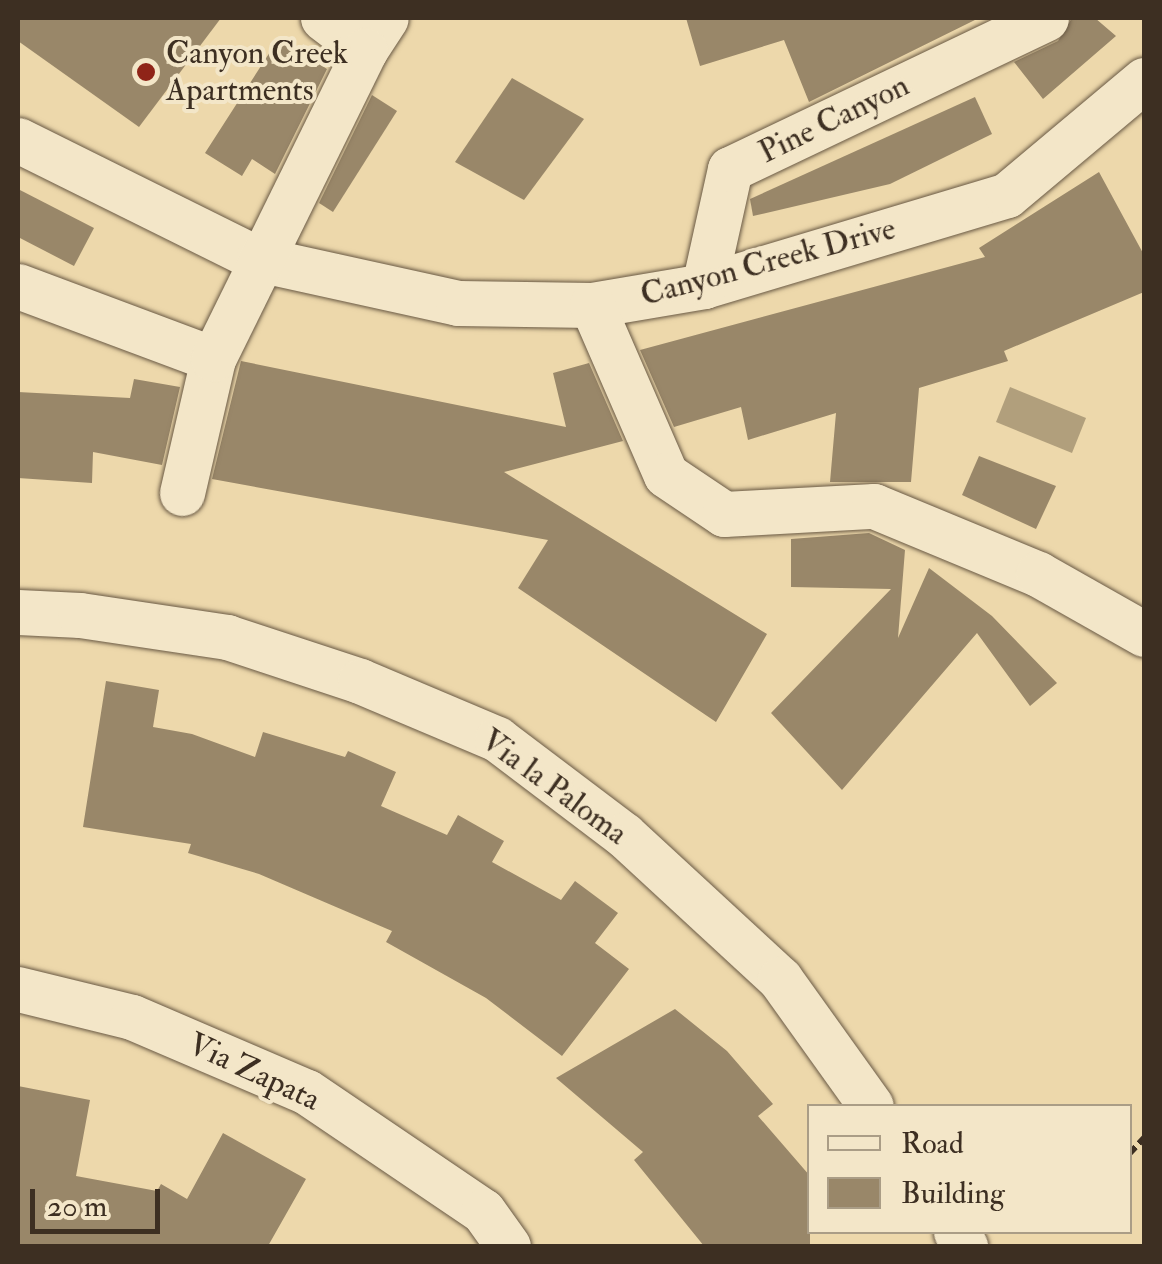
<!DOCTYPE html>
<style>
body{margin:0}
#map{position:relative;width:1162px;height:1264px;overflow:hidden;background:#edd8ab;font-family:"IM FELL Double Pica",serif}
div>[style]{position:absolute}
.water>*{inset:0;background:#b19f7c}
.building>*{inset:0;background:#998769}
.path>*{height:6px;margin-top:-3px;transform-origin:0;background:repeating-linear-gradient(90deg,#3d2f22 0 8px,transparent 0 13px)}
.roads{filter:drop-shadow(0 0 2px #695944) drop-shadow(0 0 2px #695944)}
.minor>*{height:45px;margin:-22.5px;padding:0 22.5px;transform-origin:22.5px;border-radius:22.5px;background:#f3e6c8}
.dots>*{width:28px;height:28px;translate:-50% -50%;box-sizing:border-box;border:5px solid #f3e6c8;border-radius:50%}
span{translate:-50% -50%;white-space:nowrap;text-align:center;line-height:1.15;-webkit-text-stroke:8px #f3e6c8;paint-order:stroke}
.poi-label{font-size:32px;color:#3d2f22}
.left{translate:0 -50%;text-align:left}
.street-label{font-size:32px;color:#3d2f22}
.frame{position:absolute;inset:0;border:20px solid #3d2f22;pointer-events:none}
.legend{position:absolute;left:807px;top:1104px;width:325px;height:130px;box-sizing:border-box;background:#f3e6c8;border:2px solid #aa9d86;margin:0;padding:12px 18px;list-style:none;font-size:30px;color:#3d2f22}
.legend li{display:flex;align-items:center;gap:20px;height:50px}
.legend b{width:50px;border:2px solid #aa9d86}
.scale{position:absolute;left:30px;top:1189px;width:130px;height:45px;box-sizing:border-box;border:5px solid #3d2f22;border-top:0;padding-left:12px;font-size:30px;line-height:35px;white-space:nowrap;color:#3d2f22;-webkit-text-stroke:8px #f3e6c8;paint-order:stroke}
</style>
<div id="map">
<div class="water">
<div style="clip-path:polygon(1010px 387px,1086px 418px,1072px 453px,996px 422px)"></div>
</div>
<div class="building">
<div style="clip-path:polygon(18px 18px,221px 18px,139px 127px,18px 41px)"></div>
<div style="clip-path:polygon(686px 18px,979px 18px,809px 102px,784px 40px,700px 66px)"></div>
<div style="clip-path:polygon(1072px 18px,1095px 18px,1116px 36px,1043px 99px,1014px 62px,1058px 41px)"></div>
<div style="clip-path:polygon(279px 38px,327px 69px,275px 174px,252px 159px,242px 176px,205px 153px)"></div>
<div style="clip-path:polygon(512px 78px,584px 119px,524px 200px,455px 162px)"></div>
<div style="clip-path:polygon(372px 95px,397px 111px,333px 212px,319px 203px)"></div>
<div style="clip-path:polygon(975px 97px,992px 134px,890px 184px,753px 216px,750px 199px)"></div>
<div style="clip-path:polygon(1099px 172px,1144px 255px,1144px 292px,1004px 351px,1008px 361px,919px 388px,911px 482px,830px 482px,836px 413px,748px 440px,741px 407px,674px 427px,640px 350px,985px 257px,979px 248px)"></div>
<div style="clip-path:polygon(18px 189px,94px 228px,74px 266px,18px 237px)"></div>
<div style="clip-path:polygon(241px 361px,566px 427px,553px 373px,589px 363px,623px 441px,504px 472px,767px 634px,716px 722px,518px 588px,548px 540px,212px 479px)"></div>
<div style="clip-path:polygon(134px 379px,180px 387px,162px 465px,93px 452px,92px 483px,18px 478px,18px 392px,130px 398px)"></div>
<div style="clip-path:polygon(979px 456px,1056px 486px,1036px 529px,962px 495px)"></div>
<div style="clip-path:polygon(869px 533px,905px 550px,898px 638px,929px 568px,992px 616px,1057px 683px,1030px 706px,977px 633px,842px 790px,771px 713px,891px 589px,791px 587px,791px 539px)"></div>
<div style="clip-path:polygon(106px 681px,159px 690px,153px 727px,192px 734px,255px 757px,263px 732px,345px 757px,348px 751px,396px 772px,381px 806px,447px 835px,458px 815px,504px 841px,492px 862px,561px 900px,575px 881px,618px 913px,595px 943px,629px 969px,562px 1056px,486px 998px,386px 942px,392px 931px,259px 874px,188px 853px,191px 844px,83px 827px)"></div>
<div style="clip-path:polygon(675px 1009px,727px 1051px,773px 1104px,758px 1116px,810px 1176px,810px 1246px,704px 1246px,634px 1160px,643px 1152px,556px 1078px)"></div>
<div style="clip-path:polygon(18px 1086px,90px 1100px,76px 1176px,157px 1191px,161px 1184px,187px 1199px,223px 1133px,306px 1179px,268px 1246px,18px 1246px)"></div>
</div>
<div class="path">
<div style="left:1130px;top:1153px;width:21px;rotate:-47deg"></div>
</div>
<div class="roads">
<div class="minor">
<div style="left:323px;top:18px;width:53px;rotate:37.3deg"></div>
<div style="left:365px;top:50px;width:38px;rotate:-57deg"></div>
<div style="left:18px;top:140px;width:268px;rotate:26.4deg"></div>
<div style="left:258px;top:259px;width:205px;rotate:12.4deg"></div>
<div style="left:458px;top:303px;width:134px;rotate:0.9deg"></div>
<div style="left:592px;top:305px;width:114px;rotate:-9.6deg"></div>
<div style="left:704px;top:286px;width:316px;rotate:-16.7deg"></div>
<div style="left:1007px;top:195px;width:179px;rotate:-40deg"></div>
<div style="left:18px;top:286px;width:208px;rotate:20.5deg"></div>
<div style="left:704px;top:286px;width:120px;rotate:-77.5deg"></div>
<div style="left:730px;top:169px;width:350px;rotate:-25.5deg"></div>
<div style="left:592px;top:305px;width:185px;rotate:66.5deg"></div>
<div style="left:666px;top:475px;width:70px;rotate:33.9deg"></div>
<div style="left:724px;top:514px;width:150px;rotate:-3.1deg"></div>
<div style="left:874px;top:506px;width:178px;rotate:22.5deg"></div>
<div style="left:1038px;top:574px;width:122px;rotate:29.5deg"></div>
<div style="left:182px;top:493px;width:138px;rotate:-77deg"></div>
<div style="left:213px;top:359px;width:344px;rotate:-63.8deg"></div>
<div style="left:18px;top:612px;width:62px;rotate:2.8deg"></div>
<div style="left:80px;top:615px;width:149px;rotate:8.5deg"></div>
<div style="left:227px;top:637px;width:140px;rotate:18.3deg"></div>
<div style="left:360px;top:681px;width:149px;rotate:22.9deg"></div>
<div style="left:497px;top:739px;width:159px;rotate:37.1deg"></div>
<div style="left:624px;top:835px;width:212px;rotate:42.7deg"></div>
<div style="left:780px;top:979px;width:156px;rotate:54.4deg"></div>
<div style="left:18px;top:989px;width:117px;rotate:13.8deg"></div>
<div style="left:132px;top:1017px;width:190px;rotate:23.2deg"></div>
<div style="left:307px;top:1092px;width:212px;rotate:34.1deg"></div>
<div style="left:483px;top:1211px;width:43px;rotate:54.5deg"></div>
<div style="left:956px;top:1232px;width:17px;rotate:57deg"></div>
</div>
</div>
<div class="dots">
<div style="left:146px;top:72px;background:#8f2418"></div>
</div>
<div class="poi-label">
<span class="left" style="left:166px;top:72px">Canyon Creek<br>Apartments</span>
</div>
<div class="street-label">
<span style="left:834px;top:119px;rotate:-26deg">Pine Canyon</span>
<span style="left:768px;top:262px;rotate:-15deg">Canyon Creek Drive</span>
<span style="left:554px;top:787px;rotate:36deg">Via la Paloma</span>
<span style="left:254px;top:1072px;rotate:25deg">Via Zapata</span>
</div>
<div class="frame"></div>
<ul class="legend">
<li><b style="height:12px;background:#f3e6c8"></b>Road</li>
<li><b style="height:28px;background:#998769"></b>Building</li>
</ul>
<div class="scale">20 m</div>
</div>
